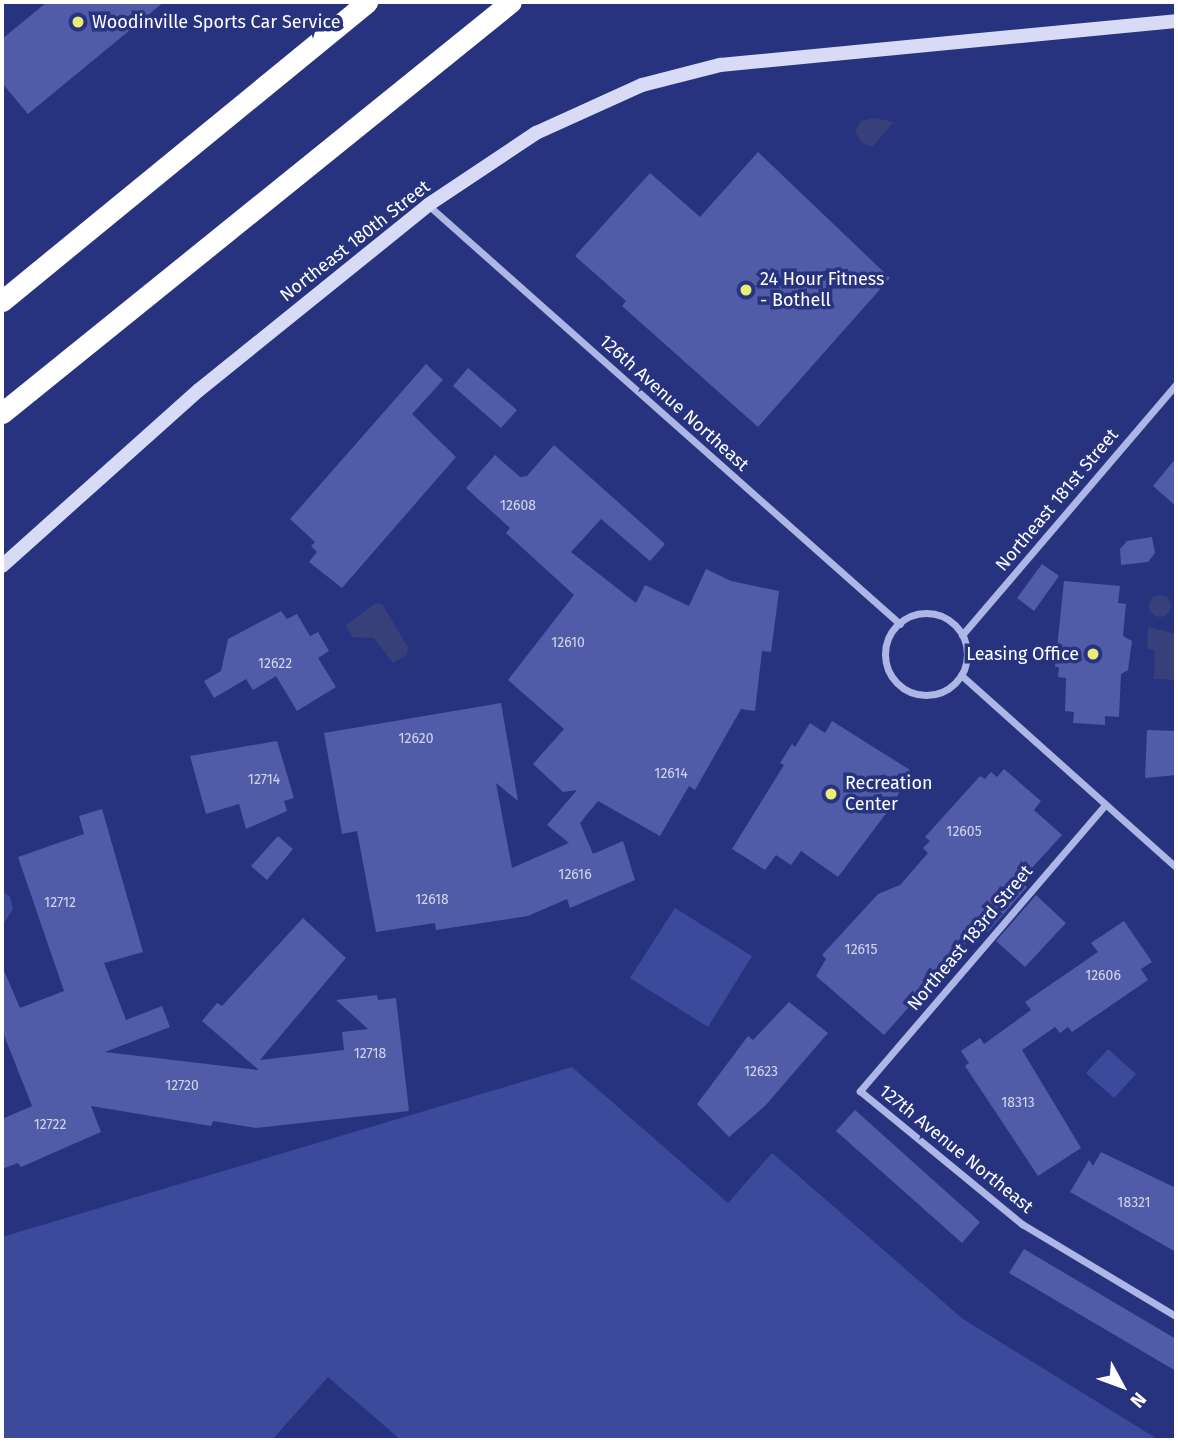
<!DOCTYPE html>
<style>
body{margin:0}
#map{position:relative;width:1178px;height:1442px;overflow:hidden;background:#27337f;font-family:"Fira Sans",sans-serif}
div>[style]{position:absolute}
.green>*{inset:0;background:#3c4a9c}
.water>*{inset:0;background:#374079}
.round{border-radius:50%}
.building>*{inset:0;background:#505ca7}
.minor>*{height:7px;margin:-3.5px;padding:0 3.5px;transform-origin:3.5px;border-radius:3.5px;background:#aeb6e5}
.minor>.ring{margin:-3.5px;padding:0;box-sizing:content-box;background:none;border:7px solid #aeb6e5;border-radius:50%}
.secondary>*{height:14px;margin:-7px;padding:0 7px;transform-origin:7px;border-radius:7px;background:#d7dbf5}
.motorway>*{height:21px;margin:-10.5px;padding:0 10.5px;transform-origin:10.5px;border-radius:10.5px;background:#fff}
.dots>*{width:19px;height:19px;translate:-50% -50%;box-sizing:border-box;border:4px solid #27337f;border-radius:50%}
span{translate:-50% -50%;white-space:nowrap;text-align:center;line-height:1.15;-webkit-text-stroke:7px #27337f;paint-order:stroke}
.number-label{font-size:14px;color:#d3d6e9}
.number-label span{-webkit-text-stroke-width:0}
.poi-label{font-size:18px;color:#fff}
.left{translate:0 -50%;text-align:left}
.right{translate:-100% -50%;text-align:right}
.street-label{font-size:18px;color:#fff}
.frame{position:absolute;inset:0;border:4px solid #fff;pointer-events:none}
.north{position:absolute;left:1087px;top:1351px;width:70px;height:70px;-webkit-text-stroke:5px #27337f;paint-order:stroke;rotate:131deg;font-size:19px;font-weight:700;line-height:28px;text-align:center;color:#fff}
.north::after{content:'';display:block;margin:auto;width:24px;height:32px;background:#fff;clip-path:polygon(50% 0,100% 100%,50% 72%,0 100%)}
</style>
<div id="map">
<div class="green">
<div style="clip-path:polygon(2px 891px,10px 897px,13px 909px,2px 926px)"></div>
<div style="clip-path:polygon(675px 908px,752px 956px,708px 1027px,630px 978px)"></div>
<div style="clip-path:polygon(1108px 1049px,1136px 1074px,1114px 1098px,1086px 1073px)"></div>
<div style="clip-path:polygon(572px 1067px,728px 1203px,772px 1153px,963px 1319px,1159px 1440px,401px 1440px,328px 1377px,272px 1440px,2px 1440px,2px 1237px)"></div>
</div>
<div class="water">
<div style="clip-path:polygon(874px 118px,894px 122px,872px 147px,861px 142px,855px 131px,861px 121px)"></div>
<div class="round" style="left:1149px;top:595px;width:22px;height:22px"></div>
<div style="clip-path:polygon(376px 603px,382px 604px,408px 647px,407px 655px,393px 663px,374px 638px,352px 637px,346px 625px)"></div>
<div style="clip-path:polygon(1148px 627px,1176px 634px,1176px 680px,1154px 679px,1155px 650px,1147px 649px)"></div>
</div>
<div class="building">
<div style="clip-path:polygon(47px 2px,164px 2px,28px 114px,2px 83px,2px 39px)"></div>
<div style="clip-path:polygon(758px 152px,890px 278px,758px 427px,622px 306px,626px 301px,575px 256px,650px 173px,700px 217px)"></div>
<div style="clip-path:polygon(426px 364px,443px 380px,412px 414px,456px 457px,342px 588px,309px 562px,317px 552px,311px 546px,315px 542px,290px 519px)"></div>
<div style="clip-path:polygon(468px 368px,517px 410px,501px 428px,453px 386px)"></div>
<div style="clip-path:polygon(554px 445px,665px 544px,650px 561px,601px 519px,571px 552px,636px 603px,645px 585px,689px 606px,706px 569px,731px 581px,779px 591px,771px 652px,762px 651px,755px 711px,741px 709px,695px 790px,689px 786px,660px 836px,598px 801px,580px 823px,593px 854px,623px 841px,635px 880px,570px 908px,567px 899px,528px 916px,436px 930px,435px 923px,376px 932px,357px 831px,342px 834px,324px 733px,501px 703px,518px 801px,496px 783px,512px 868px,569px 843px,547px 825px,577px 790px,563px 792px,533px 764px,564px 729px,508px 680px,574px 595px,506px 533px,510px 528px,466px 488px,495px 455px,520px 477px,527px 476px)"></div>
<div style="clip-path:polygon(1176px 458px,1176px 506px,1153px 486px)"></div>
<div style="clip-path:polygon(1152px 537px,1155px 553px,1148px 562px,1121px 565px,1120px 549px,1127px 541px)"></div>
<div style="clip-path:polygon(1042px 564px,1059px 576px,1034px 611px,1017px 598px)"></div>
<div style="clip-path:polygon(1064px 581px,1120px 586px,1118px 603px,1126px 604px,1123px 636px,1132px 641px,1128px 670px,1121px 674px,1119px 717px,1105px 716px,1105px 725px,1073px 723px,1074px 712px,1065px 711px,1066px 678px,1058px 677px,1059px 667px,1055px 667px)"></div>
<div style="clip-path:polygon(281px 611px,287px 619px,297px 614px,310px 636px,318px 632px,329px 651px,318px 658px,336px 687px,297px 711px,276px 676px,253px 690px,246px 679px,214px 698px,204px 681px,221px 671px,228px 639px)"></div>
<div style="clip-path:polygon(832px 721px,910px 770px,894px 803px,838px 877px,801px 851px,791px 865px,776px 855px,765px 870px,732px 849px,784px 765px,780px 763px,792px 744px,795px 747px,810px 723px,825px 733px)"></div>
<div style="clip-path:polygon(1147px 730px,1176px 731px,1176px 775px,1145px 778px)"></div>
<div style="clip-path:polygon(277px 741px,294px 798px,284px 801px,287px 811px,246px 829px,239px 804px,206px 814px,190px 756px)"></div>
<div style="clip-path:polygon(1004px 769px,1041px 801px,1034px 810px,1062px 835px,1020px 881px,1027px 887px,987px 933px,980px 927px,884px 1035px,816px 976px,826px 959px,822px 955px,878px 894px,900px 885px,928px 853px,923px 848px,930px 841px,925px 837px,980px 776px,985px 779px,991px 772px,997px 777px)"></div>
<div style="clip-path:polygon(102px 809px,143px 952px,104px 963px,126px 1020px,162px 1006px,170px 1027px,105px 1052px,259px 1070px,202px 1021px,217px 1003px,222px 1006px,303px 918px,346px 958px,260px 1060px,344px 1050px,342px 1032px,368px 1029px,336px 1000px,377px 995px,378px 1000px,396px 998px,409px 1111px,256px 1128px,213px 1121px,211px 1126px,91px 1106px,101px 1132px,21px 1167px,18px 1163px,2px 1169px,2px 1119px,32px 1106px,2px 1030px,2px 966px,20px 1008px,64px 991px,18px 857px,84px 834px,79px 816px)"></div>
<div style="clip-path:polygon(278px 836px,293px 849px,267px 880px,251px 866px)"></div>
<div style="clip-path:polygon(1036px 895px,1066px 923px,1025px 967px,996px 941px)"></div>
<div style="clip-path:polygon(1124px 921px,1152px 962px,1141px 969px,1148px 980px,1072px 1032px,1068px 1027px,1060px 1033px,1055px 1027px,1022px 1050px,1081px 1148px,1038px 1176px,965px 1066px,969px 1063px,961px 1051px,980px 1038px,984px 1044px,1031px 1010px,1025px 1002px,1098px 952px,1091px 943px)"></div>
<div style="clip-path:polygon(789px 1002px,828px 1033px,765px 1106px,729px 1137px,697px 1104px,748px 1036px,753px 1040px)"></div>
<div style="clip-path:polygon(855px 1110px,980px 1222px,962px 1243px,836px 1131px)"></div>
<div style="clip-path:polygon(1101px 1152px,1176px 1188px,1176px 1252px,1070px 1192px,1089px 1160px,1093px 1166px)"></div>
<div style="clip-path:polygon(1024px 1249px,1176px 1339px,1176px 1371px,1009px 1273px)"></div>
</div>
<div class="minor">
<div style="left:428px;top:205px;width:631px;rotate:41.6deg"></div>
<div class="ring" style="left:885px;top:613px;width:75px;height:75px"></div>
<div style="left:962px;top:635px;width:330px;rotate:-49.5deg"></div>
<div style="left:961px;top:675px;width:288px;rotate:41.8deg"></div>
<div style="left:1105px;top:805px;width:377px;rotate:130.6deg"></div>
<div style="left:860px;top:1091px;width:210px;rotate:39.4deg"></div>
<div style="left:1022px;top:1224px;width:179px;rotate:30.9deg"></div>
</div>
<div class="secondary">
<div style="left:2px;top:566px;width:264px;rotate:-41.8deg"></div>
<div style="left:199px;top:390px;width:294px;rotate:-38.9deg"></div>
<div style="left:428px;top:205px;width:130px;rotate:-33.7deg"></div>
<div style="left:536px;top:133px;width:116px;rotate:-24.4deg"></div>
<div style="left:642px;top:85px;width:81px;rotate:-14.4deg"></div>
<div style="left:720px;top:65px;width:458px;rotate:-5.5deg"></div>
</div>
<div class="motorway">
<div style="left:2px;top:301px;width:472px;rotate:-39.3deg"></div>
<div style="left:2px;top:413px;width:654px;rotate:-38.92deg"></div>
</div>
<div class="dots">
<div style="left:78px;top:22px;background:#ebed74"></div>
<div style="left:746px;top:290px;background:#ebed74"></div>
<div style="left:1093px;top:654px;background:#ebed74"></div>
<div style="left:831px;top:794px;background:#ebed74"></div>
</div>
<div class="number-label">
<span style="left:518px;top:506px">12608</span>
<span style="left:568px;top:643px">12610</span>
<span style="left:275px;top:664px">12622</span>
<span style="left:416px;top:739px">12620</span>
<span style="left:671px;top:774px">12614</span>
<span style="left:264px;top:780px">12714</span>
<span style="left:964px;top:832px">12605</span>
<span style="left:575px;top:875px">12616</span>
<span style="left:432px;top:900px">12618</span>
<span style="left:60px;top:903px">12712</span>
<span style="left:861px;top:950px">12615</span>
<span style="left:1103px;top:976px">12606</span>
<span style="left:370px;top:1054px">12718</span>
<span style="left:761px;top:1072px">12623</span>
<span style="left:182px;top:1086px">12720</span>
<span style="left:1018px;top:1103px">18313</span>
<span style="left:50px;top:1125px">12722</span>
<span style="left:1134px;top:1203px">18321</span>
</div>
<div class="poi-label">
<span class="left" style="left:92px;top:22px">Woodinville Sports Car Service</span>
<span class="left" style="left:760px;top:290px">24 Hour Fitness<br>- Bothell</span>
<span class="right" style="left:1079px;top:654px">Leasing Office</span>
<span class="left" style="left:845px;top:794px">Recreation<br>Center</span>
</div>
<div class="street-label">
<span style="left:355px;top:241px;rotate:-38deg">Northeast 180th Street</span>
<span style="left:674px;top:403px;rotate:42deg">126th Avenue Northeast</span>
<span style="left:1057px;top:500px;rotate:-50deg">Northeast 181st Street</span>
<span style="left:970px;top:938px;rotate:-50deg">Northeast 183rd Street</span>
<span style="left:956px;top:1149px;rotate:39deg">127th Avenue Northeast</span>
</div>
<div class="frame"></div>
<div class="north">N</div>
</div>
